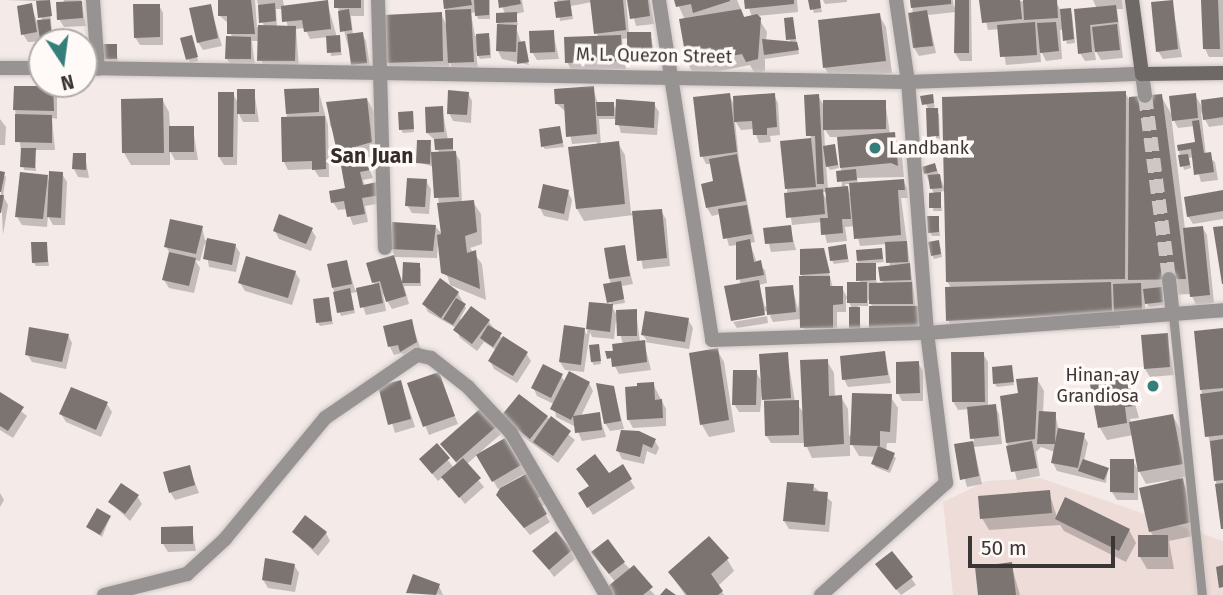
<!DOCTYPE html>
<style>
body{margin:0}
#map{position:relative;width:1223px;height:595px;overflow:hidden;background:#f4ebe9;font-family:"Fira Sans",sans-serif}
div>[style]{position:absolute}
.built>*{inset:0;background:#eddcd7}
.shadow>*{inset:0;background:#0003}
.building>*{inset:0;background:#7b7471}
.minor-tunnel>*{height:14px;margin-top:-7px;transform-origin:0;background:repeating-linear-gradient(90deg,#cfc7c5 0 14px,transparent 0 21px)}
.roads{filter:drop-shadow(0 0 2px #cfc7c5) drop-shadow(0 0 2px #cfc7c5)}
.service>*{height:9px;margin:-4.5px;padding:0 4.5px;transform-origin:4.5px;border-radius:4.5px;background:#979392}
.minor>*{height:14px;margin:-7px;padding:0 7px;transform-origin:7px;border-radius:7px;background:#979392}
.secondary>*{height:14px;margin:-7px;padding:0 7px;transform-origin:7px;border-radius:7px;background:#6e6967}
.dots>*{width:19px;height:19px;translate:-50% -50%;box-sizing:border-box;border:4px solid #fff9f8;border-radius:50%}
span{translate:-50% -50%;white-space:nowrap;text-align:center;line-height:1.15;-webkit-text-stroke:7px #fff9f8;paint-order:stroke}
.street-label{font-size:18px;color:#393635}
.poi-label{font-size:18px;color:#393635}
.left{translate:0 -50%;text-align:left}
.right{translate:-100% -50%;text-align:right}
.quarter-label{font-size:21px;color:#332c2a;font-weight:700}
.north{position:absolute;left:28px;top:28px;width:70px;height:70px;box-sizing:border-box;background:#fff9f8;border:2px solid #b0abaa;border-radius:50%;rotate:167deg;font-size:19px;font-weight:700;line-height:28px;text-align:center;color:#393635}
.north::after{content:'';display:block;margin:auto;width:24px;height:32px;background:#367e79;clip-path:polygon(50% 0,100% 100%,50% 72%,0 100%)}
.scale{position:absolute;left:968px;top:536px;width:147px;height:32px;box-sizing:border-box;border:4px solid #393635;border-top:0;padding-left:9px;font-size:21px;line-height:24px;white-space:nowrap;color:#393635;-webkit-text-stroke:5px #fff9f8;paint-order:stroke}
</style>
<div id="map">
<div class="built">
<div style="clip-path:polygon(1040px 478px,1223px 541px,1223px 595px,953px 595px,943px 502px,986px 481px)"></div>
</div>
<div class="shadow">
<div style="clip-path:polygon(5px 0,45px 0,49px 1px,53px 41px,28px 42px,23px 34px,31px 5px,37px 22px,42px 21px,38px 1px)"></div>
<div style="clip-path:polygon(64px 0,81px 0,86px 26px,64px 27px,59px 19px)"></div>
<div style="clip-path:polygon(evenodd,220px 0,255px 0,257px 27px,264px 27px,257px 0,283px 0,284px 7px,327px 2px,342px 55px,331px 56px,328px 37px,310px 39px,305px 28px,296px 29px,299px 69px,263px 68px,259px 41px,252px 41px,255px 67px,232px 67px,227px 59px,232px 38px,229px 24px,220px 16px,220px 0,276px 9px,283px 9px,288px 27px,277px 27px,276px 9px)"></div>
<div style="clip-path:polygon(336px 0,364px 0,364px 16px,351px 16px,353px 35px,362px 33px,366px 41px,371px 71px,358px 73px,353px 65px)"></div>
<div style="clip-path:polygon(445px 0,490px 0,490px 19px,478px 19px,476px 12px,471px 13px,475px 36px,490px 38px,491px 58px,480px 59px,476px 52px,478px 69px,454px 71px,449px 61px,449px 73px,395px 75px,388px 63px,441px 14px,447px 26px)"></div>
<div style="clip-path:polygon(500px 0,522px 0,524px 12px,516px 14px,518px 25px,515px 25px,529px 65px,502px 59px,498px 51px,498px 22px,505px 14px)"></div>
<div style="clip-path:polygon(557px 0,626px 0,629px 34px,650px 33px,656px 59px,634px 60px,629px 38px,622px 39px,626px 69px,572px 71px,567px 62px,598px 37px,592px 2px,571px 6px,573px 19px,560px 21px)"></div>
<div style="clip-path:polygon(629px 0,650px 0,654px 24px,636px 26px)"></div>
<div style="clip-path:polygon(676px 0,737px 0,745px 19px,752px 17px,746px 0,797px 0,798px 12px,757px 16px,767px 32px,766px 41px,790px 43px,792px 19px,799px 54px,765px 59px,765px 71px,755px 74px,750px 65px,695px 76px,688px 64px,681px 20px,685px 20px)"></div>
<div style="clip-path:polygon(823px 0,847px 0,847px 2px,825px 4px)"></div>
<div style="clip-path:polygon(912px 0,953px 0,954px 8px,957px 0,971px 0,972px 61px,960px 61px,955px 53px,956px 12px,928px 15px,936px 53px,919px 56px,914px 48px)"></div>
<div style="clip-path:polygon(981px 0,1056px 2px,1061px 11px,1072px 13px,1075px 43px,1067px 44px,1064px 30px,1060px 30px,1062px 59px,1046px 61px,1040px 49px,1041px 62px,1006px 65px,1000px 29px,988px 30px)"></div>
<div style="clip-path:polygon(1093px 0,1122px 0,1123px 9px,1117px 9px,1123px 58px,1101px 60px,1094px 48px,1096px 60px,1085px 61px,1080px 53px,1076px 11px,1097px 9px)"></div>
<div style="clip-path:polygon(1203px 0,1223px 0,1223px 57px,1209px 57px,1205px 49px)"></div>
<div style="clip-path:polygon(810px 2px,820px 4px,822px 12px,814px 13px)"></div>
<div style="clip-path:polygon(1172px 2px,1182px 57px,1163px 59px,1158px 51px)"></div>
<div style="clip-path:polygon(159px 5px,163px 13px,163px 45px,140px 45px,135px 37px)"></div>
<div style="clip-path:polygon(210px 6px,222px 46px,203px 50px,198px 42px)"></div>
<div style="clip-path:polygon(879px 15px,886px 27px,892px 73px,832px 80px,825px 68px)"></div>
<div style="clip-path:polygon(553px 32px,559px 59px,537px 60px,532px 52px)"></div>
<div style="clip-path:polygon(182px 39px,193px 41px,198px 61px,190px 63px)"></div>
<div style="clip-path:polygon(116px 46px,118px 62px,103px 62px,101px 59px)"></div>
<div style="clip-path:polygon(52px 88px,57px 96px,57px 119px,52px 118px,55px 150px,35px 150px,36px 171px,24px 170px,15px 110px)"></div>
<div style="clip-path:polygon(593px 88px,598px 104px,613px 104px,617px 111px,654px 104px,659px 112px,657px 135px,621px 133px,617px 119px,599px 119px,601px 145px,618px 143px,625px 155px,631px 213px,661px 211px,666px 219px,670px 266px,643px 269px,634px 215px,584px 221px,577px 209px,597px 142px,572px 144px,566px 112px,557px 104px)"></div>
<div style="clip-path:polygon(318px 89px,328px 125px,329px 177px,319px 177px,314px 169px,288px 170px,284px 162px,287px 113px)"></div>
<div style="clip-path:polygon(254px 91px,259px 122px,243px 122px,238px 112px,237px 165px,224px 165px,219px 157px,233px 94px,238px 103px)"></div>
<div style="clip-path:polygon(468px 93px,472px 101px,471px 123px,453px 121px,449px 113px)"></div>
<div style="clip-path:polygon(1125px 93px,1129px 99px,1161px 96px,1173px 117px,1195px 95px,1204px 110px,1223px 99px,1223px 125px,1209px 127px,1201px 112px,1206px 155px,1215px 162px,1218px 180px,1201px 182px,1194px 157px,1189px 158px,1191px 168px,1184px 170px,1179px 151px,1197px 144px,1195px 126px,1178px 128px,1171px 115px,1185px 229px,1202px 227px,1207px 235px,1214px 303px,1196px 305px,1191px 294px,1163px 295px,1164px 305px,1149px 307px,1145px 300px,1145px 318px,1120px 319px,1120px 328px,957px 336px,948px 320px,951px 288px,947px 281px,945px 191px,939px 192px,942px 211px,933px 211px,934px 194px,926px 174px,935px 165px,945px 189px)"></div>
<div style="clip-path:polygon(evenodd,729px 95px,735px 106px,774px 95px,778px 103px,780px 135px,770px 136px,771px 142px,759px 143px,754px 129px,741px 130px,735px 121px,739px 160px,755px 242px,750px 243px,757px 263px,765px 270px,767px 283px,759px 285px,765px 307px,792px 286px,798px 309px,802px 274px,823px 250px,833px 288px,842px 288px,849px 301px,860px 284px,858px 261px,881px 250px,884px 262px,874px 263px,877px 285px,884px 285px,882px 281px,890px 267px,887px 244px,860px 246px,855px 226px,845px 227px,847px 241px,827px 243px,822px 222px,792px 225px,787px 189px,810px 140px,818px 96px,825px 107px,885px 101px,890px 134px,901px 146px,904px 177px,857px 178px,858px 184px,903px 180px,907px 188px,908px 198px,901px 198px,916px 308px,873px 308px,868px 299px,868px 306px,858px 306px,861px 331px,853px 331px,853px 309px,846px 298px,846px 312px,837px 312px,837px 335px,806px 336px,801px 319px,773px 322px,770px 316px,773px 312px,767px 311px,732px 318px,741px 285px,736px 267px,742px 266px,738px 245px,729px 246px,720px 214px,712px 216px,707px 208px,715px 183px,712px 164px,706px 164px,702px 156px,729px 95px,824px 128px,830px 137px,839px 137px,842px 188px,828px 189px,826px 164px,830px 170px,839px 168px,834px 146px,825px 147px,824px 128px,729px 95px,845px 184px,851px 184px,852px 197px,845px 184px,729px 95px,822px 192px,827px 192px,828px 202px,822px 192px)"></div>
<div style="clip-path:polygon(932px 96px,935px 107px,928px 110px,939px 114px,940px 139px,928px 136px,928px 108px,922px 97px)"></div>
<div style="clip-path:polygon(162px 99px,169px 112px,170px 128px,193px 128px,198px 160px,175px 160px,170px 151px,170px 165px,131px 165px,124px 153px,123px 100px)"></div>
<div style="clip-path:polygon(367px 99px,374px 112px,378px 155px,346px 163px,330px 125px,328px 104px)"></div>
<div style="clip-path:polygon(442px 108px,448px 140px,460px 161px,462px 203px,473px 202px,481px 214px,482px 244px,470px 248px,482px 264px,486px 300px,450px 285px,438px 244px,437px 258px,395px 257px,392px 249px,435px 226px,443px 235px,434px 167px,418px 162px,430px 142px,432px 154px,439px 154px,436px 141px,427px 133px)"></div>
<div style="clip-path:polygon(412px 113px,414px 132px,403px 133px,401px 129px)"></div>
<div style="clip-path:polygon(0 119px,6px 127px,5px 145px,0 145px)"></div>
<div style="clip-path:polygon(559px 128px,564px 147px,545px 149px,543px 146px)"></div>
<div style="clip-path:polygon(85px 155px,89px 178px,78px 177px,74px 169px)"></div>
<div style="clip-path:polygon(367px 162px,373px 178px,363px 180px,365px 186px,377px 184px,383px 203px,365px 206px,368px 222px,353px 225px,347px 209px,338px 210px,333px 202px)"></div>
<div style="clip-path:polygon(0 172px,6px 177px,3px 196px,8px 205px,3px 235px)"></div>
<div style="clip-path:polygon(62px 174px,67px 182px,65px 225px,53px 225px,48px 216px,47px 227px,22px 225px,17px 217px,46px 176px,50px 183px)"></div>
<div style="clip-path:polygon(426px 181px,431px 189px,429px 214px,412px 213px,407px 205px)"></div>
<div style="clip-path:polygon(568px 192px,572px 200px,568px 221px,544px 216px,540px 208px)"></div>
<div style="clip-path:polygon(1223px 194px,1223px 219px,1193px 224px,1188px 216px)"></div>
<div style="clip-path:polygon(938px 218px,940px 236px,932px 236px,930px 233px)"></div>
<div style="clip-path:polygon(202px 227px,205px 240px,235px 245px,240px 253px,236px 272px,209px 267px,205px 243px,200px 261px,195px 260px,200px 268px,194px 293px,169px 288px,164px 280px,170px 254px,166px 246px)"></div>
<div style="clip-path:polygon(790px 227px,796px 250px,771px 252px,765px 229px)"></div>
<div style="clip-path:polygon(311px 229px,316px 237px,311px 251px,279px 239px,275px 231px)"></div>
<div style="clip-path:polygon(46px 243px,49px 266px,36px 266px,34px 263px)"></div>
<div style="clip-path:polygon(845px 246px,849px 262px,834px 264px,832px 260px)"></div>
<div style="clip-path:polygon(940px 246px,942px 257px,934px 259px,932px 255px)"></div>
<div style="clip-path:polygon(624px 247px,633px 284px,622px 286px,625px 303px,611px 305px,618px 317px,636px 311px,640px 342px,647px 341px,643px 335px,688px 320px,693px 328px,689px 349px,644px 342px,651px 370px,619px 374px,608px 353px,623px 344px,616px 320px,614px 339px,592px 337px,590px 332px,584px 372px,565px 370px,560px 362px,584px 330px,587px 335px,590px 304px,611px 306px,610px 279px)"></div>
<div style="clip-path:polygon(393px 257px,403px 284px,405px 264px,421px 268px,421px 286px,404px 286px,409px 304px,392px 309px,383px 294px,386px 311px,366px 315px,358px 292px,351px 293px,355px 313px,341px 316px,333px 288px,347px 262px,355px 290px,375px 286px,368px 264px)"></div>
<div style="clip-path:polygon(295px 272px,300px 280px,292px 305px,245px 291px,240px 283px)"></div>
<div style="clip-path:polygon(458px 293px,466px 308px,460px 319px,489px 322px,502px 338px,526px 353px,531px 361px,517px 383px,494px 369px,490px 361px,496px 350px,484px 342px,477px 351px,460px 338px,456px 328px,428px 312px,424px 304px)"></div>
<div style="clip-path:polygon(328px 298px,333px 324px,320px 326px,318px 323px)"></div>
<div style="clip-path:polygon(767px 316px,768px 323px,737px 328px,733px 322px)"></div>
<div style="clip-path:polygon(411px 321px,421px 350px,406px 359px,402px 353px,394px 355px,390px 347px)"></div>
<div style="clip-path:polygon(1223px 330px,1223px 526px,1201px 389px)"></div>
<div style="clip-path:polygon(68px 335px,72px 343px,66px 369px,32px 362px,27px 354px)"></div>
<div style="clip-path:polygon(1167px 335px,1174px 375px,1150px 377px,1145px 369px)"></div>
<div style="clip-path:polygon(598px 346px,601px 364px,594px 365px,592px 362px)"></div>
<div style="clip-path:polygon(717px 350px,724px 362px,735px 432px,709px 437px,702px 425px)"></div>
<div style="clip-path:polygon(884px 353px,891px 383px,848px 387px,844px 379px)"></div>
<div style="clip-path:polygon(787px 354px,795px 402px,804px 413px,827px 361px,834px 373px,835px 397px,841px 397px,848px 409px,849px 436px,890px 396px,898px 408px,896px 443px,887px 443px,886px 451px,896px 458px,890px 473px,875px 467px,876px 457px,859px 456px,850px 441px,850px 456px,812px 458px,805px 443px,771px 443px,766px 435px,763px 385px,760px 412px,739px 412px,734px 404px,756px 372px,763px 384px)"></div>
<div style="clip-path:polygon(983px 354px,988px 362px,988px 407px,995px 406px,999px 414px,1002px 444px,974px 447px,982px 484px,967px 487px,956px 445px,974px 442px,969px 409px,958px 410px,953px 401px)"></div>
<div style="clip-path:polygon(918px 363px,923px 371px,923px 401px,902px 401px,898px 393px)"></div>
<div style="clip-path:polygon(1011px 367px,1014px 385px,997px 387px,995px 384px)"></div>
<div style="clip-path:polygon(438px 374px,458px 424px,429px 435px,409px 385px)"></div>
<div style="clip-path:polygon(1127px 374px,1139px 418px,1130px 419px,1131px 424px,1173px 416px,1180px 429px,1188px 476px,1180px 478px,1189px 492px,1198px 535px,1169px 541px,1174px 569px,1147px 569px,1140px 557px,1154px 537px,1150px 531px,1169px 480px,1146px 484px,1138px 469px,1138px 500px,1117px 500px,1112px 492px,1133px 461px,1138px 470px,1133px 435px,1107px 440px,1100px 428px)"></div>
<div style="clip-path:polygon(561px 376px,565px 382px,589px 383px,593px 391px,581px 416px,599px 414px,606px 437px,582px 441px,576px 427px,556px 417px,554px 404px,537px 396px,533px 387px)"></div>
<div style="clip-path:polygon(1037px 379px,1044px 391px,1043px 413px,1055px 414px,1059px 430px,1083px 435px,1088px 443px,1084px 461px,1108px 469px,1106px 483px,1057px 471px,1053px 463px,1055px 452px,1041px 447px,1036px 452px,1040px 476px,1017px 480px,1007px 443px,1020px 394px)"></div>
<div style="clip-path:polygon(401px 382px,415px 427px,395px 433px,381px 387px)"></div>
<div style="clip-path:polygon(653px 384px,666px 409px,666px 426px,633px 428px,628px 419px)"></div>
<div style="clip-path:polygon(613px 387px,624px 429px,610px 431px,605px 423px)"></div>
<div style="clip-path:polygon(0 394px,27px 416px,13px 438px,0 430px)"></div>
<div style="clip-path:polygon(107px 404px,112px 412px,101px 437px,66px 422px,61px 414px)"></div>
<div style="clip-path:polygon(547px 417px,575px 440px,558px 463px,508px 425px)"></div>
<div style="clip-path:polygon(496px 426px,501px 434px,480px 452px,505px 440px,546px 503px,541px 507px,550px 522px,530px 535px,503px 503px,524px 474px,498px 489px,478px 454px,466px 465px,484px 487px,465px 504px,443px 477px,438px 481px,421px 460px,437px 446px,454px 468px,458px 465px,442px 444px)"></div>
<div style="clip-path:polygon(655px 441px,659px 448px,656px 455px,647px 451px,644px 464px,622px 459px,618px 451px)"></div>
<div style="clip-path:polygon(189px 467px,199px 493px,175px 500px,170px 492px)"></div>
<div style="clip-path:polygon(622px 467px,635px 488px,593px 515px,580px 494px)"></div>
<div style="clip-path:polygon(813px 486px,832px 502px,829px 532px,789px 529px,784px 521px)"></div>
<div style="clip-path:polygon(1049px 492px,1057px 517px,1129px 530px,1136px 543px,1126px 562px,1064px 531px,1060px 525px,989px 530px,982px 518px)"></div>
<div style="clip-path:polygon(0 493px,4px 500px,0 507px)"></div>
<div style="clip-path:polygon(137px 496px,142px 504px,130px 521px,110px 502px)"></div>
<div style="clip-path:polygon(110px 517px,102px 537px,88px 527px)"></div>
<div style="clip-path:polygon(192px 528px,196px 551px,168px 552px,163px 544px)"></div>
<div style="clip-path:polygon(294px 532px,326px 533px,330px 541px,318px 556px)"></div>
<div style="clip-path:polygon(535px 551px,571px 551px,575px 559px,554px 577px)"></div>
<div style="clip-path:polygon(727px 559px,734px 571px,718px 586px,724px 595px,685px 595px,670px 573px)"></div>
<div style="clip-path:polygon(598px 560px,624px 563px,655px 595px,614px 595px,610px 588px,616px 583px)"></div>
<div style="clip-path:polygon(1011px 564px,1020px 595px,980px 595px)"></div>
<div style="clip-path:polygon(294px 565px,299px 573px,295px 592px,268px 588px,263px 580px)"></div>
<div style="clip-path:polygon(882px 572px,911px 578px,916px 585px,901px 595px)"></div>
<div style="clip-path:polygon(439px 586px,443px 595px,408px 592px)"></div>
</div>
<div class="building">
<div style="clip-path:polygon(50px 0,52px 16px,38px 18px,36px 1px)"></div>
<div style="clip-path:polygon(218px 0,251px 0,255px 34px,227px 34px,227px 16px,218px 16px)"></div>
<div style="clip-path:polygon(328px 0,331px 29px,304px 32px,302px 20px,282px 22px,281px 6px)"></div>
<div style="clip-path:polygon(334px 0,361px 0,361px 8px,334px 8px)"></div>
<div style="clip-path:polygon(443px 0,471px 0,472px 5px,444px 9px)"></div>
<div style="clip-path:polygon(474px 0,489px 0,489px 15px,475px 16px)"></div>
<div style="clip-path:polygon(498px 0,520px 0,521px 4px,499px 8px)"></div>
<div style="clip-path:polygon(570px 0,572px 16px,556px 18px,554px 2px)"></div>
<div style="clip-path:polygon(590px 0,623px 0,626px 30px,594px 34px)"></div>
<div style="clip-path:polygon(627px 0,648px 0,650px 16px,630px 19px)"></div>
<div style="clip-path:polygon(674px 0,730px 0,730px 1px,693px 13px,691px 4px,676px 7px)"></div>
<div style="clip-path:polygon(744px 0,794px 0,794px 4px,745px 9px)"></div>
<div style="clip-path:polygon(808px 0,820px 0,821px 8px,810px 10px)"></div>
<div style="clip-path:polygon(910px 0,951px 0,951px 4px,911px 8px)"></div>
<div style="clip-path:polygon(955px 0,969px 0,969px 53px,954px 53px)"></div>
<div style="clip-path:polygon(979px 0,1020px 0,1022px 19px,982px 23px)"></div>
<div style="clip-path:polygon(1023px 0,1057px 0,1058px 18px,1024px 20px)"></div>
<div style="clip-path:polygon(1173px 0,1178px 49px,1156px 52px,1151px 2px)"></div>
<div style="clip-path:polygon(1201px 0,1218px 0,1220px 49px,1203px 49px)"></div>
<div style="clip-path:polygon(82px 1px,83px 18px,57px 20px,56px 2px)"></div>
<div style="clip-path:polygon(32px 3px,37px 32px,21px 35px,17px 6px)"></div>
<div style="clip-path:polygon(275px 3px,276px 21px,259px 23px,258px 5px)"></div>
<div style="clip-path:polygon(133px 4px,160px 4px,160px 37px,134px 38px)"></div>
<div style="clip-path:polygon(211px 4px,218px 38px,197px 43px,189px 8px)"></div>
<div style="clip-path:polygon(1116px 5px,1118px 22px,1090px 25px,1092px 52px,1078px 54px,1074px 9px)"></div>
<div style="clip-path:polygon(1071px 8px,1074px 39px,1063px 41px,1060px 9px)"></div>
<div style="clip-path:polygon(349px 9px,352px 30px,340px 32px,338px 11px)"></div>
<div style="clip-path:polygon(471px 9px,474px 62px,448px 63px,445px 10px)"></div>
<div style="clip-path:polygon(741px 9px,744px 17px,757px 14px,761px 18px,758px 59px,746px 62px,742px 54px,687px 64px,679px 19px)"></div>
<div style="clip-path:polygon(927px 10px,933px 46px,913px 48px,908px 13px)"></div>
<div style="clip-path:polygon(442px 12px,443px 61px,386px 63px,384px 15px)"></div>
<div style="clip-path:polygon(517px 12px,517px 22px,496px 23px,496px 13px)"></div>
<div style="clip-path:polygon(880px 13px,886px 61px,823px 68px,818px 20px)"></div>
<div style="clip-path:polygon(793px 17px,796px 39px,786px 40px,784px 18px)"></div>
<div style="clip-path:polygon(50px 19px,52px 38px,40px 39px,37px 20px)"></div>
<div style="clip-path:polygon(1035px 22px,1037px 55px,1000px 57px,997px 25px)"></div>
<div style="clip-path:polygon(1056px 22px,1059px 51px,1040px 53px,1037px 23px)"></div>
<div style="clip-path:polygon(497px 24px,517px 25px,516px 52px,496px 51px)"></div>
<div style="clip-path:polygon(1117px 24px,1120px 50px,1095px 52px,1092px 27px)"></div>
<div style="clip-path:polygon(258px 25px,296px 26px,295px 61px,257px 61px)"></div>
<div style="clip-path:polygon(554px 30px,555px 52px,530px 53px,529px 31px)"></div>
<div style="clip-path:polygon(363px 32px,367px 63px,351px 65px,347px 34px)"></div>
<div style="clip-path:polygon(627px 32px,651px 32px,652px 51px,627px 52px)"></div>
<div style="clip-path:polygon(489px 33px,490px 55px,477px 56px,476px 34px)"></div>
<div style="clip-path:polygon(192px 35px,198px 57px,186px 60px,180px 38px)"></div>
<div style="clip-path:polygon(340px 35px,341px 52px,327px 53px,326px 36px)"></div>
<div style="clip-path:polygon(621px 35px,622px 61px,565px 63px,564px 37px)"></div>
<div style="clip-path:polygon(226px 36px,251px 37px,251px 59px,225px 59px)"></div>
<div style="clip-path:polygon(762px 39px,797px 42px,799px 50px,764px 55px)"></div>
<div style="clip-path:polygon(525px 41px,529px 62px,517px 64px,518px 42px)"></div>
<div style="clip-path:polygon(99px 44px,117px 44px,117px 59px,100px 59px)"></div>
<div style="clip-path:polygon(14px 86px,53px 86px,54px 111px,13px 110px)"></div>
<div style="clip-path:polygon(594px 86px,597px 134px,566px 137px,564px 104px,555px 104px,554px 89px)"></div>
<div style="clip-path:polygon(319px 88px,319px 112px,286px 114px,284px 89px)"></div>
<div style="clip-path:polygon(237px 89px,255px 89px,255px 114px,237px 114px)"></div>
<div style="clip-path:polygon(448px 90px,469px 92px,467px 115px,447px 114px)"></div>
<div style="clip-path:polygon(1126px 91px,1125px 279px,946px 282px,942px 97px)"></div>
<div style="clip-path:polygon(218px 92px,234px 92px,233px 157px,218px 157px)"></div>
<div style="clip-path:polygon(730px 93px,737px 152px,700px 157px,693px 97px)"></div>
<div style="clip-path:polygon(775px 93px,777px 127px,767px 128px,767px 135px,753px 135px,752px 121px,734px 122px,733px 96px)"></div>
<div style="clip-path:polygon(1196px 93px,1198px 118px,1172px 121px,1169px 96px)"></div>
<div style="clip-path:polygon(819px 94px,824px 184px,817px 184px,815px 136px,806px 136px,804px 95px)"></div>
<div style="clip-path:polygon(933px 94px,934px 103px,922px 105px,920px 96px)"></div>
<div style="clip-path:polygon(1162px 94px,1186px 279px,1128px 280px,1129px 97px)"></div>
<div style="clip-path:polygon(1223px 97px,1223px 117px,1203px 120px,1201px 100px)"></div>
<div style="clip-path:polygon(163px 98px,164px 153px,122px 153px,121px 99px)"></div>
<div style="clip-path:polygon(367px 98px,372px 142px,337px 152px,326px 102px)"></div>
<div style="clip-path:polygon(616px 99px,655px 102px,654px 128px,615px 125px)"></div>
<div style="clip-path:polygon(823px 100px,886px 100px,886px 129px,823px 130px)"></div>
<div style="clip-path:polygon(596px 102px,614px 102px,614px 116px,597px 116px)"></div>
<div style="clip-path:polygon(443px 106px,444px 132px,426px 133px,425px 107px)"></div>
<div style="clip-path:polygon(926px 108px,938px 108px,939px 136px,927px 137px)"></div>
<div style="clip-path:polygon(413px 111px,414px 129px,399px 130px,398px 112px)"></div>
<div style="clip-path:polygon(15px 114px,52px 115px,52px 143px,15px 142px)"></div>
<div style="clip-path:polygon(325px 116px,326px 169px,312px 170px,312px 161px,282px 162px,281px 117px)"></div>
<div style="clip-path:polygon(1199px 120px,1204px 153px,1211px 152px,1214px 172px,1194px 175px,1191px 149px,1178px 151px,1177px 145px,1195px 142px,1192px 121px)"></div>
<div style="clip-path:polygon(169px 126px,194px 126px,194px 152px,169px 152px)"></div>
<div style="clip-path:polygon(560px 126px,563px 143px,541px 147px,539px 129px)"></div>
<div style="clip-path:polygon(895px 132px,898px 166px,891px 163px,840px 168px,837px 137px)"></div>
<div style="clip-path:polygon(453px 138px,453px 149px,435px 150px,434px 139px)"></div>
<div style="clip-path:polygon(811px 138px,816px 187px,785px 189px,780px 141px)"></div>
<div style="clip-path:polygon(417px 140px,431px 140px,430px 164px,416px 163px)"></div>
<div style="clip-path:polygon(619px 141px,625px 204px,576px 209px,568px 147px)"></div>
<div style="clip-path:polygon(835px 144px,838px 165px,826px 167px,823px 146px)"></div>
<div style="clip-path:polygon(21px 148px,36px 148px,35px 168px,20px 167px)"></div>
<div style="clip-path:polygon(456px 151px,459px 197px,434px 198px,431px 152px)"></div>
<div style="clip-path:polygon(73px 153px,86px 153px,86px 170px,72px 169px)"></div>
<div style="clip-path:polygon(737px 154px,746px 201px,706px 208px,701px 184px,713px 181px,709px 159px)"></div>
<div style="clip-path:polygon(1188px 154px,1190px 165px,1180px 167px,1178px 155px)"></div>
<div style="clip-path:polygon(368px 161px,370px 170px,360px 172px,363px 185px,377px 182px,380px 195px,362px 198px,365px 214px,347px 217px,344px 201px,331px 203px,329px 191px,345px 188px,341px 166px)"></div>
<div style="clip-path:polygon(935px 163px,937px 171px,924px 174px,922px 167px)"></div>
<div style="clip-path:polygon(856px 169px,857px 180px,837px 182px,836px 171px)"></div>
<div style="clip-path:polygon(0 171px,5px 172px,1px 192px,0 192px)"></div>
<div style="clip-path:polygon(49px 171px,63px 172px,61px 218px,47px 217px)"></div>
<div style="clip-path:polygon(20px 172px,48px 175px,43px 219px,15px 217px)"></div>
<div style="clip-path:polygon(940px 174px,942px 188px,930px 189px,928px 175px)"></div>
<div style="clip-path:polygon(407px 178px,427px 179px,425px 207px,405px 206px)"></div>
<div style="clip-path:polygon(904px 179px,905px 190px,898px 190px,901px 235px,854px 239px,849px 183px)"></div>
<div style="clip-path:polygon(543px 184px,569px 190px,564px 214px,538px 208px)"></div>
<div style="clip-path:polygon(848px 186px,851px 219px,842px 219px,843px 233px,821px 235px,820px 218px,828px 218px,825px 188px)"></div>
<div style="clip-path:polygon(823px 189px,825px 214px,786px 218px,784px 193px)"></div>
<div style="clip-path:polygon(1223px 190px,1223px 211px,1187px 217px,1184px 197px)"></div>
<div style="clip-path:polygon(941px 192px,941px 208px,929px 208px,929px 193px)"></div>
<div style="clip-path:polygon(0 195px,4px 195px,1px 213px,0 213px)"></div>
<div style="clip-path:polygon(474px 200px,477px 232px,465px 236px,467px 253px,476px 250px,480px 289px,441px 273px,437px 235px,441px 234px,437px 203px)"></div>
<div style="clip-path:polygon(747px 205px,752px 234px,723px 239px,718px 209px)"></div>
<div style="clip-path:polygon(662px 209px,667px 258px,637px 261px,632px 211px)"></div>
<div style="clip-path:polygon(279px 214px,313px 228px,306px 244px,273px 231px)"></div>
<div style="clip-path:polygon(927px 216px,939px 216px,939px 232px,928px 233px)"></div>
<div style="clip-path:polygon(170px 219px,203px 226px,196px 254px,164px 247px)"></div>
<div style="clip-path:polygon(392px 222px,436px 225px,433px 251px,390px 249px)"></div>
<div style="clip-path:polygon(791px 225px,793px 242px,765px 244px,763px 228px)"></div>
<div style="clip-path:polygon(1203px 226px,1210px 295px,1190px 297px,1183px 228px)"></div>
<div style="clip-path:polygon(1223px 226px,1223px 284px,1222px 284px,1213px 227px)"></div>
<div style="clip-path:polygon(207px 238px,236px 244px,232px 265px,203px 259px)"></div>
<div style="clip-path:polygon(750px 239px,754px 262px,761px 260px,764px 275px,736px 280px,736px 242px)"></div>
<div style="clip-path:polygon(939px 240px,941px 254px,931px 256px,928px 242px)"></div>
<div style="clip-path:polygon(907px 241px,908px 262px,886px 263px,885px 242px)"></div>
<div style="clip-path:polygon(31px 242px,47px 242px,48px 262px,32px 263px)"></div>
<div style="clip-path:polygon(846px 244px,848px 259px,830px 261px,828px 247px)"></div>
<div style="clip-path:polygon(625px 245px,630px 276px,609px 279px,604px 248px)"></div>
<div style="clip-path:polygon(824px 248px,830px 273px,800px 275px,800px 249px)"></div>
<div style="clip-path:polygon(882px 248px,883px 259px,857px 261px,856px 250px)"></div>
<div style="clip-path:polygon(169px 252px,196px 258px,189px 286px,162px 280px)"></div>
<div style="clip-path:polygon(394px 255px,406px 296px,386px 302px,380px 281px,372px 283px,366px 263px)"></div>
<div style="clip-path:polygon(246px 256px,296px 271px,288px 298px,238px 283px)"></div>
<div style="clip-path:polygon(347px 260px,352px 284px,332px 288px,327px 264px)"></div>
<div style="clip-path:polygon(403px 262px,420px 263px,420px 283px,402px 283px)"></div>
<div style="clip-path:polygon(856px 263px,876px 263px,876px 280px,856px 281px)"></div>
<div style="clip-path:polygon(910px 263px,911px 280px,880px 281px,878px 267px)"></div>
<div style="clip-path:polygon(799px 276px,830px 276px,830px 286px,843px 286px,843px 304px,833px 305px,833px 328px,800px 328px)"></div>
<div style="clip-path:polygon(440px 278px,459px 292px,441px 318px,422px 304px)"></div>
<div style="clip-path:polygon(759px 280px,765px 315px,731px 321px,724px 286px)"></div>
<div style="clip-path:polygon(621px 281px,624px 299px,607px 303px,603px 284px)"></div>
<div style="clip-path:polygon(847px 282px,867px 282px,867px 303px,847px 303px)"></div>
<div style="clip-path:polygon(912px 282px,913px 304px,869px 304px,869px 283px)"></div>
<div style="clip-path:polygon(1111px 282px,1112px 313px,946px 321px,945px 287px)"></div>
<div style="clip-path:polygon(379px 283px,383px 303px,360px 308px,356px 288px)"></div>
<div style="clip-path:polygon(1141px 283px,1142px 311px,1114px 312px,1113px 284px)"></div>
<div style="clip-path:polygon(793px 285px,796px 312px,767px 315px,765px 287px)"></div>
<div style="clip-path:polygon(1162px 287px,1163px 302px,1145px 304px,1143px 289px)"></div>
<div style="clip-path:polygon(350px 288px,354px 310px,337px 313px,333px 292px)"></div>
<div style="clip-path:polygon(329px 297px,332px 321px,316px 323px,313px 299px)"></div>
<div style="clip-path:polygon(456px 298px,466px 304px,453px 325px,443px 319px)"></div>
<div style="clip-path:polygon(589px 302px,613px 304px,610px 332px,586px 329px)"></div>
<div style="clip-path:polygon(471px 306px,490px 320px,472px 344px,453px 330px)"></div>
<div style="clip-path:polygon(869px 306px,924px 306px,924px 329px,869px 329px)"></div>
<div style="clip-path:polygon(849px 307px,860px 307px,860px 328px,849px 328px)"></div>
<div style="clip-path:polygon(637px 309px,637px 336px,617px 336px,616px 310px)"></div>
<div style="clip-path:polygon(645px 311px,689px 318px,685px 342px,641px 335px)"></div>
<div style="clip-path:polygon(412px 319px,417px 342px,400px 352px,398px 345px,388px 347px,383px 326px)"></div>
<div style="clip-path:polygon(488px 325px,502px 333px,493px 347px,480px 338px)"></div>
<div style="clip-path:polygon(564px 325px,585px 328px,581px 365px,559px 362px)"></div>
<div style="clip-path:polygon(29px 327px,69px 334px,62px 362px,25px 355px)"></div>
<div style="clip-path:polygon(1223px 328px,1223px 388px,1200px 390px,1194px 331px)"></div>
<div style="clip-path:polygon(1168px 333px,1170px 367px,1144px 369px,1141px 335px)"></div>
<div style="clip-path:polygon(503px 336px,528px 352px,513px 376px,488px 361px)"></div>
<div style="clip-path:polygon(645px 340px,647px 362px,612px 367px,611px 358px,607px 359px,605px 351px,613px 351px,612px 344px)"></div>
<div style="clip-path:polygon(599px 344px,601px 361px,591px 362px,589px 345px)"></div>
<div style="clip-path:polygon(718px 348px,729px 420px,700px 425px,689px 353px)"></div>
<div style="clip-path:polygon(885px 351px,888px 375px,842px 380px,840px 356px)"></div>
<div style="clip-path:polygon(788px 352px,791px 398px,762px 400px,759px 354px)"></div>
<div style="clip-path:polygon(951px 352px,984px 352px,985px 402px,952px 402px)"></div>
<div style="clip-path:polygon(828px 359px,829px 396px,842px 395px,844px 444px,804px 447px,800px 360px)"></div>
<div style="clip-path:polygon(919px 361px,920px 393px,896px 394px,896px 362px)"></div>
<div style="clip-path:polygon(543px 364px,563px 374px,551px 398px,531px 388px)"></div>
<div style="clip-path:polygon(1012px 365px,1014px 382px,993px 384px,992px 367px)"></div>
<div style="clip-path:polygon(733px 370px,757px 370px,756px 405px,732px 405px)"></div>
<div style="clip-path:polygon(569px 371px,590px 382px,573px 416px,600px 412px,602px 430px,575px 433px,573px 416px,571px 420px,550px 409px)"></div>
<div style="clip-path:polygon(439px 372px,455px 416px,423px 427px,407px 383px)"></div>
<div style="clip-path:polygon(1127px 372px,1134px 406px,1125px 407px,1127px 423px,1098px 428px,1089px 379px)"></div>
<div style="clip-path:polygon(1038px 377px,1035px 439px,1006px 443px,1000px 396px,1018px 393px,1016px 379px)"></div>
<div style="clip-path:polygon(401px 380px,411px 419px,388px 425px,378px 386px)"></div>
<div style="clip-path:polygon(596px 383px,614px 386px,621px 421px,604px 424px)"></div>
<div style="clip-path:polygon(637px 383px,654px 382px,655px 400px,662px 399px,663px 418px,627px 420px,625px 387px,637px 386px)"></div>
<div style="clip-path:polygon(71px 387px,108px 402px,96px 430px,59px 414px)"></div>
<div style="clip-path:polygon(1223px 391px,1223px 435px,1205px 437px,1200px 394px)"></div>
<div style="clip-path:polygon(0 392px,24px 407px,8px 431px,0 426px)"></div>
<div style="clip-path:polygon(852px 393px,892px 394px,890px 432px,880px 431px,880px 446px,850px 445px)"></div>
<div style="clip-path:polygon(519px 394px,548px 416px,530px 439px,501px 416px)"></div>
<div style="clip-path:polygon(799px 400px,799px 435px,765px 436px,764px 401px)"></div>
<div style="clip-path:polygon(996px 404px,999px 436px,970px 439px,967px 407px)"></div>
<div style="clip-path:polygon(482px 407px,498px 425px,456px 462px,440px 444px)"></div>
<div style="clip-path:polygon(1039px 411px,1056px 412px,1055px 444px,1037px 444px)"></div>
<div style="clip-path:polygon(1173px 414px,1183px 464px,1138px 472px,1129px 422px)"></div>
<div style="clip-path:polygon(551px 416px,571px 431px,553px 456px,533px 442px)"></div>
<div style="clip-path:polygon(1058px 428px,1085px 433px,1078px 468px,1051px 463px)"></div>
<div style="clip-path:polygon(621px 430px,639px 431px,656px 439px,652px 448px,643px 444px,640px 457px,616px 451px)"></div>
<div style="clip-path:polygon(505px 438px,521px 465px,492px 482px,476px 455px)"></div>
<div style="clip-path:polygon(1223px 439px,1223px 480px,1214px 481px,1210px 441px)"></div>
<div style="clip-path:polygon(973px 441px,979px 476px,960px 480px,954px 444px)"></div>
<div style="clip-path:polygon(1032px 441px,1037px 468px,1011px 472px,1006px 446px)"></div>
<div style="clip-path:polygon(437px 443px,450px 458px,432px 474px,419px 459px)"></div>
<div style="clip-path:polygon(878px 446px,895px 453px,888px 470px,871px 464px)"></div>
<div style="clip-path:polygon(595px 454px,609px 473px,623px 464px,632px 479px,587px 508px,578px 493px,589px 486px,576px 469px)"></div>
<div style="clip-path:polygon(463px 458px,481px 478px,459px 498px,441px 477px)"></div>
<div style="clip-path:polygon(1083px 459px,1109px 468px,1104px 480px,1078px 471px)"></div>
<div style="clip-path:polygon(1110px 459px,1134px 459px,1134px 493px,1110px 492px)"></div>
<div style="clip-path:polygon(190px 465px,195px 485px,169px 493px,163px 472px)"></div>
<div style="clip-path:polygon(528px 473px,543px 495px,538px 498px,547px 514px,524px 528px,496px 495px,500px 488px)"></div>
<div style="clip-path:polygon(1183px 478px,1192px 522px,1149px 532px,1139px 488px)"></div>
<div style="clip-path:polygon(787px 482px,814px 484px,813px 491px,828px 492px,825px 525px,783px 521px)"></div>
<div style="clip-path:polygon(121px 483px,139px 495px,125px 514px,108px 502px)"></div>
<div style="clip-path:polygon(1223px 483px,1223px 529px,1221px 529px,1215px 484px)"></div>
<div style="clip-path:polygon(1050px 490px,1052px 513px,980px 519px,978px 496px)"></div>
<div style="clip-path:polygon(1065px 497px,1130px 529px,1119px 551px,1055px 519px)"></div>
<div style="clip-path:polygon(97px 508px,111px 516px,100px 535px,86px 527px)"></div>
<div style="clip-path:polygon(305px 515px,327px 532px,313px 549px,292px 532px)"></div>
<div style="clip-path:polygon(193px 526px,193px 544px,161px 544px,161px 527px)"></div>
<div style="clip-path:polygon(556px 531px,572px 550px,549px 570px,532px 551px)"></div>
<div style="clip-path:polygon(1138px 535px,1168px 535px,1168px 557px,1138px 557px)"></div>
<div style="clip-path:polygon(709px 536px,729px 558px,711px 574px,723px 591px,718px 595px,687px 595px,668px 572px)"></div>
<div style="clip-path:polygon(608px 539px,625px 562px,609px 574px,591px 552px)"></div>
<div style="clip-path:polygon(892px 551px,913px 577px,896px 590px,875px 564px)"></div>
<div style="clip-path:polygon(265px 558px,295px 564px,291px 585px,262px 580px)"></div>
<div style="clip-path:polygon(1012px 562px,1016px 595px,978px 595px,975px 567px)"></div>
<div style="clip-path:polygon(634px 565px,653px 587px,643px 595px,614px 595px,607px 587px)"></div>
<div style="clip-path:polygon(1223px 565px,1223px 587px,1219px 588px,1216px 567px)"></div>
<div style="clip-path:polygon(413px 574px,440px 584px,436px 595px,406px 593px)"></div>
<div style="clip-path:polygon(666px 588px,676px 595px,660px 595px)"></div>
</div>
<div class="minor-tunnel">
<div style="left:1145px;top:96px;width:185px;rotate:82.5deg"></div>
</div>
<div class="roads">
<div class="service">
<div style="left:1173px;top:315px;width:281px;rotate:84.1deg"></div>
</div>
<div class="minor">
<div style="left:93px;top:0;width:69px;rotate:85.9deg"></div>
<div style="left:378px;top:0;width:248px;rotate:88.4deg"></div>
<div style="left:659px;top:0;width:344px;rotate:81.1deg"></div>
<div style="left:712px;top:340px;width:215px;rotate:-1.9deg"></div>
<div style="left:927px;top:333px;width:297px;rotate:-4.4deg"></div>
<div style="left:0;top:68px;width:42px"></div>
<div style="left:84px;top:68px;width:824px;rotate:0.97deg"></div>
<div style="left:908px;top:82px;width:234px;rotate:-2deg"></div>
<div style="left:1142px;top:74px;width:22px;rotate:82deg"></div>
<div style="left:1169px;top:279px;width:36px;rotate:84deg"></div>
<div style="left:104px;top:595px;width:86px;rotate:-14.2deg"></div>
<div style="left:187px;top:574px;width:52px;rotate:-42.6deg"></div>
<div style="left:225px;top:539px;width:157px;rotate:-50.4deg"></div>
<div style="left:325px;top:418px;width:112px;rotate:-34.4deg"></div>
<div style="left:417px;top:355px;width:14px;rotate:12deg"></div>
<div style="left:431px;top:358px;width:47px;rotate:38.1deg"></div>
<div style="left:468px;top:387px;width:63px;rotate:46.9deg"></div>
<div style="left:511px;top:433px;width:188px;rotate:59.6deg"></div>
<div style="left:821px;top:595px;width:168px;rotate:-41.9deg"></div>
<div style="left:946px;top:483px;width:151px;rotate:-97.2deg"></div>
<div style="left:927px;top:333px;width:252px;rotate:-94.3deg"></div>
<div style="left:908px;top:82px;width:83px;rotate:-98.3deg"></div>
</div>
<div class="secondary">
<div style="left:1132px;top:0;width:75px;rotate:82.3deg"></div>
<div style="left:1142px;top:74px;width:81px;rotate:-0.7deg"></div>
</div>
</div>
<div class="dots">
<div style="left:875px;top:148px;background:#367e79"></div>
<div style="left:1153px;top:386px;background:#367e79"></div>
</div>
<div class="street-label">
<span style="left:654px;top:56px;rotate:1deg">M. L. Quezon Street</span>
</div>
<div class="poi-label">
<span class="left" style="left:889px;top:148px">Landbank</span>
<span class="right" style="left:1139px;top:386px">Hinan-ay<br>Grandiosa</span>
</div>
<div class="quarter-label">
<span style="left:372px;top:156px">San Juan</span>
</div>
<div class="north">N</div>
<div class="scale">50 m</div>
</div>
